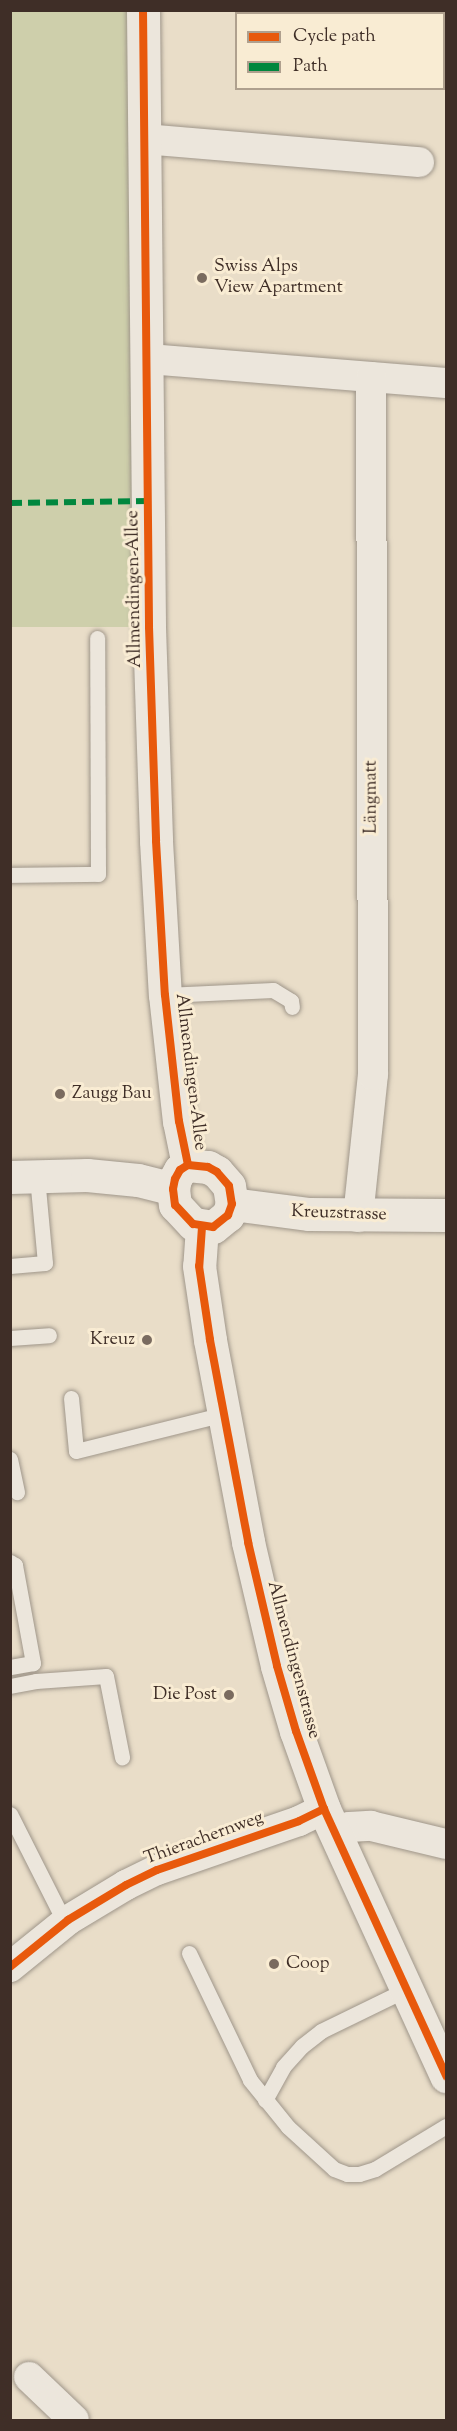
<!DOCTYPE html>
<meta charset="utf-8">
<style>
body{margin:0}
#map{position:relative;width:457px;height:2431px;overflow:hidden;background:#e9ddc8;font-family:"Sorts Mill Goudy",serif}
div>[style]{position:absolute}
.green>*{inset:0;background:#cecfab}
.stream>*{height:8px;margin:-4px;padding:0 4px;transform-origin:4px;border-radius:4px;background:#b4c7b4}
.roads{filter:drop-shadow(0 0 2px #9f968a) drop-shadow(0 0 2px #9f968a)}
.lane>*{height:15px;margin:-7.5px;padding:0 7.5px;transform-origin:7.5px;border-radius:7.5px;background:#ece6dc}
.street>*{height:30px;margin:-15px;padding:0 15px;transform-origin:15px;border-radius:15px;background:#ece6dc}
.secondary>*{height:33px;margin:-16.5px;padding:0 16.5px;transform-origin:16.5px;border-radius:16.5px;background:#ece6dc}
.quiet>*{height:6px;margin-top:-3px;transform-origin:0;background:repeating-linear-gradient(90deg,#00873e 0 12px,transparent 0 18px)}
.cycleway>*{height:8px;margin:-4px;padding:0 4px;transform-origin:4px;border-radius:4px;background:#e8590c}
.dots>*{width:16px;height:16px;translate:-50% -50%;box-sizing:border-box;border:3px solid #f9ecd3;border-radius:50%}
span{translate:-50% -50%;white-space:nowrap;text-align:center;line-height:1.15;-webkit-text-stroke:6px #f9ecd3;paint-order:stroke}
.poi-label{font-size:18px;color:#3f2e27}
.left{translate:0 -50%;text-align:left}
.right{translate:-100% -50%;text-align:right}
.street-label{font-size:18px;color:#3f2e27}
.frame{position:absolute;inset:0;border:12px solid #3f2e27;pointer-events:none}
.legend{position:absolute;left:235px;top:12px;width:210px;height:78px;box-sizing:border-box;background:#f9ecd3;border:2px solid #afa08e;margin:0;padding:8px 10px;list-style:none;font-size:18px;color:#3f2e27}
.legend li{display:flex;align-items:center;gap:12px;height:30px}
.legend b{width:30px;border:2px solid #afa08e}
</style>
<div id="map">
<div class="green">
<div style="clip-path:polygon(10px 11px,143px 11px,149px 627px,11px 627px)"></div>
</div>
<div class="stream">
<div style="left:403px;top:14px;width:4px;rotate:-76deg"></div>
</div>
<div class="roads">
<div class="lane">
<div style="left:10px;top:875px;width:88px;rotate:-0.7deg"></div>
<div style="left:98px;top:874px;width:236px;rotate:-90.2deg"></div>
<div style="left:165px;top:995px;width:108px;rotate:-2.7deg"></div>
<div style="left:273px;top:990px;width:21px;rotate:31deg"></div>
<div style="left:291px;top:1001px;width:6px;rotate:81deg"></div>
<div style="left:10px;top:1266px;width:35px;rotate:-5deg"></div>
<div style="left:45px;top:1263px;width:87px;rotate:-95.3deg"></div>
<div style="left:10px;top:1338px;width:39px;rotate:-4deg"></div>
<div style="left:71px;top:1398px;width:53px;rotate:84.6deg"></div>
<div style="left:76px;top:1451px;width:153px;rotate:-14deg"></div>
<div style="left:10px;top:1459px;width:34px;rotate:78deg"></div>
<div style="left:10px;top:1562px;width:6px;rotate:31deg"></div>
<div style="left:15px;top:1565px;width:100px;rotate:79.6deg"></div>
<div style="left:33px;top:1663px;width:23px;rotate:170deg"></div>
<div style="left:10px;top:1686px;width:26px;rotate:-11deg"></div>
<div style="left:36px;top:1681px;width:70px;rotate:-4.1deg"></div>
<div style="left:106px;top:1676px;width:83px;rotate:78.8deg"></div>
<div style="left:10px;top:1814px;width:122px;rotate:63.2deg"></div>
<div style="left:189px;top:1953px;width:141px;rotate:64.3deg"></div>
<div style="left:250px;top:2080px;width:60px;rotate:51deg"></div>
<div style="left:288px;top:2127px;width:62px;rotate:42.4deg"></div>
<div style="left:334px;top:2169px;width:14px;rotate:21deg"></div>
<div style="left:347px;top:2174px;width:12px"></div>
<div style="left:359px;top:2174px;width:17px;rotate:-17deg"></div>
<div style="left:375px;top:2169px;width:83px;rotate:-31.2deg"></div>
<div style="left:265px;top:2100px;width:38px;rotate:-61deg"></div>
<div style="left:283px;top:2067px;width:28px;rotate:-48deg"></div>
<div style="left:302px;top:2046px;width:24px;rotate:-38deg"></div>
<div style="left:321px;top:2031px;width:93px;rotate:-26deg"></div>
</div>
<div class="street">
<div style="left:144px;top:139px;width:276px;rotate:4.8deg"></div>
<div style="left:148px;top:359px;width:299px;rotate:4.6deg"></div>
<div style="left:358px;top:1217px;width:143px;rotate:-84deg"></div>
<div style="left:373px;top:1075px;width:698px;rotate:-90.16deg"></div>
<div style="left:334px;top:1832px;width:16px;rotate:-18deg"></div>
<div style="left:349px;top:1827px;width:22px;rotate:-3deg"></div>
<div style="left:371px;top:1826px;width:77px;rotate:13.5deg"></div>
<div style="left:10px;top:1967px;width:75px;rotate:-39deg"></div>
<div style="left:68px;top:1920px;width:68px;rotate:-31.1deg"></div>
<div style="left:126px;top:1885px;width:34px;rotate:-26deg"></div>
<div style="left:157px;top:1870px;width:150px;rotate:-19deg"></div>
<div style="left:299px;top:1821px;width:28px;rotate:-26deg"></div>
<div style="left:29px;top:2377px;width:62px;rotate:43.7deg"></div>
</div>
<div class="secondary">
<div style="left:143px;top:10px;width:617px;rotate:89.44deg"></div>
<div style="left:149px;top:627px;width:214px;rotate:88.1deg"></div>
<div style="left:156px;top:841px;width:154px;rotate:86.7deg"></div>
<div style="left:165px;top:995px;width:127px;rotate:83.7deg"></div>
<div style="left:179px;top:1121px;width:45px;rotate:78.4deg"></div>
<div style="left:188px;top:1165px;width:20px;rotate:6deg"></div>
<div style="left:208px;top:1167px;width:10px;rotate:29deg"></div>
<div style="left:217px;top:1172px;width:18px;rotate:49deg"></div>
<div style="left:229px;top:1186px;width:18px;rotate:81deg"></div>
<div style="left:232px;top:1204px;width:12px;rotate:110deg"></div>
<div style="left:228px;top:1215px;width:19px;rotate:141deg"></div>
<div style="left:213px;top:1227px;width:20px;rotate:-171deg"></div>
<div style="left:193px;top:1224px;width:26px;rotate:-133deg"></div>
<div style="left:175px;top:1205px;width:16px;rotate:-97deg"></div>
<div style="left:173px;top:1189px;width:10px;rotate:-79deg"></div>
<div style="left:175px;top:1179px;width:10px;rotate:-61deg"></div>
<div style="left:180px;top:1170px;width:9px;rotate:-32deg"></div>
<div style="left:10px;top:1177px;width:77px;rotate:-1.5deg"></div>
<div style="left:87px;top:1175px;width:51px;rotate:5.6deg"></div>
<div style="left:138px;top:1180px;width:36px;rotate:14deg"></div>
<div style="left:232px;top:1204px;width:78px;rotate:7.4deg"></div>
<div style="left:309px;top:1214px;width:137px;rotate:0.4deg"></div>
<div style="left:202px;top:1227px;width:39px;rotate:94deg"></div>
<div style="left:199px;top:1266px;width:75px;rotate:81.5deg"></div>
<div style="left:210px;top:1340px;width:206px;rotate:79.3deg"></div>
<div style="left:248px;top:1542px;width:127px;rotate:76.8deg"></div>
<div style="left:277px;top:1666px;width:68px;rotate:73.7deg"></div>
<div style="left:296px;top:1731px;width:83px;rotate:70.3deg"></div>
<div style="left:324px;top:1809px;width:294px;rotate:65.4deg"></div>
</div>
</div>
<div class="quiet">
<div style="left:10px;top:503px;width:139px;rotate:-0.8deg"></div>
</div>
<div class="cycleway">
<div style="left:143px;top:10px;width:617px;rotate:89.44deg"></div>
<div style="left:149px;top:627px;width:214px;rotate:88.1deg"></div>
<div style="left:156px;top:841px;width:154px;rotate:86.7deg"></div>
<div style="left:165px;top:995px;width:127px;rotate:83.7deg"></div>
<div style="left:179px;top:1121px;width:45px;rotate:78.4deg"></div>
<div style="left:188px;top:1165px;width:20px;rotate:6deg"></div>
<div style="left:208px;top:1167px;width:10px;rotate:29deg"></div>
<div style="left:217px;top:1172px;width:18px;rotate:49deg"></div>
<div style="left:229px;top:1186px;width:18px;rotate:81deg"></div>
<div style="left:232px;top:1204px;width:12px;rotate:110deg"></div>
<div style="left:228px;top:1215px;width:19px;rotate:141deg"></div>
<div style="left:213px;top:1227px;width:20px;rotate:-171deg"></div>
<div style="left:193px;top:1224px;width:26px;rotate:-133deg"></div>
<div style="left:175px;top:1205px;width:16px;rotate:-97deg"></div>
<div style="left:173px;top:1189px;width:10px;rotate:-79deg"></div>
<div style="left:175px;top:1179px;width:10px;rotate:-61deg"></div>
<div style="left:180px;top:1170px;width:9px;rotate:-32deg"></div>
<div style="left:202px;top:1227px;width:39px;rotate:94deg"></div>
<div style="left:199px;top:1266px;width:75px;rotate:81.5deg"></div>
<div style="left:210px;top:1340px;width:206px;rotate:79.3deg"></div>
<div style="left:248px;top:1542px;width:127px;rotate:76.8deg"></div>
<div style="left:277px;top:1666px;width:68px;rotate:73.7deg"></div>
<div style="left:296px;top:1731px;width:83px;rotate:70.3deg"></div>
<div style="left:324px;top:1809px;width:294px;rotate:65.4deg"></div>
<div style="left:10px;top:1967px;width:75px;rotate:-39deg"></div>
<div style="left:68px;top:1920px;width:68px;rotate:-31.1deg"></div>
<div style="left:126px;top:1885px;width:34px;rotate:-26deg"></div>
<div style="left:157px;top:1870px;width:150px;rotate:-19deg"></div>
<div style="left:299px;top:1821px;width:28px;rotate:-26deg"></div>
</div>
<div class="dots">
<div style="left:202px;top:278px;background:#7a6b5f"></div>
<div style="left:60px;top:1094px;background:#7a6b5f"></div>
<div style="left:147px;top:1340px;background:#7a6b5f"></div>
<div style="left:229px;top:1695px;background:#7a6b5f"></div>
<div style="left:274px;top:1964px;background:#7a6b5f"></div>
</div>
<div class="poi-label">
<span class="left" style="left:214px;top:278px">Swiss Alps<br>View Apartment</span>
<span class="left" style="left:72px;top:1094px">Zaugg Bau</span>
<span class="right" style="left:135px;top:1340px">Kreuz</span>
<span class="right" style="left:217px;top:1695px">Die Post</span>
<span class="left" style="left:286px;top:1964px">Coop</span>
</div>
<div class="street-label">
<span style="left:135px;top:589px;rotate:-91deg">Allmendingen-Allee</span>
<span style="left:372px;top:797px;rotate:-90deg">Längmatt</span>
<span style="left:190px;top:1072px;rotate:83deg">Allmendingen-Allee</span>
<span style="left:339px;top:1214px;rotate:2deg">Kreuzstrasse</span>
<span style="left:293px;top:1660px;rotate:75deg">Allmendingenstrasse</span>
<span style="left:204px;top:1839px;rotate:-20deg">Thierachernweg</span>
</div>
<div class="frame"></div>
<ul class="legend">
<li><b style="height:8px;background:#e8590c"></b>Cycle path</li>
<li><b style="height:8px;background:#00873e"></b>Path</li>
</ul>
</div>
